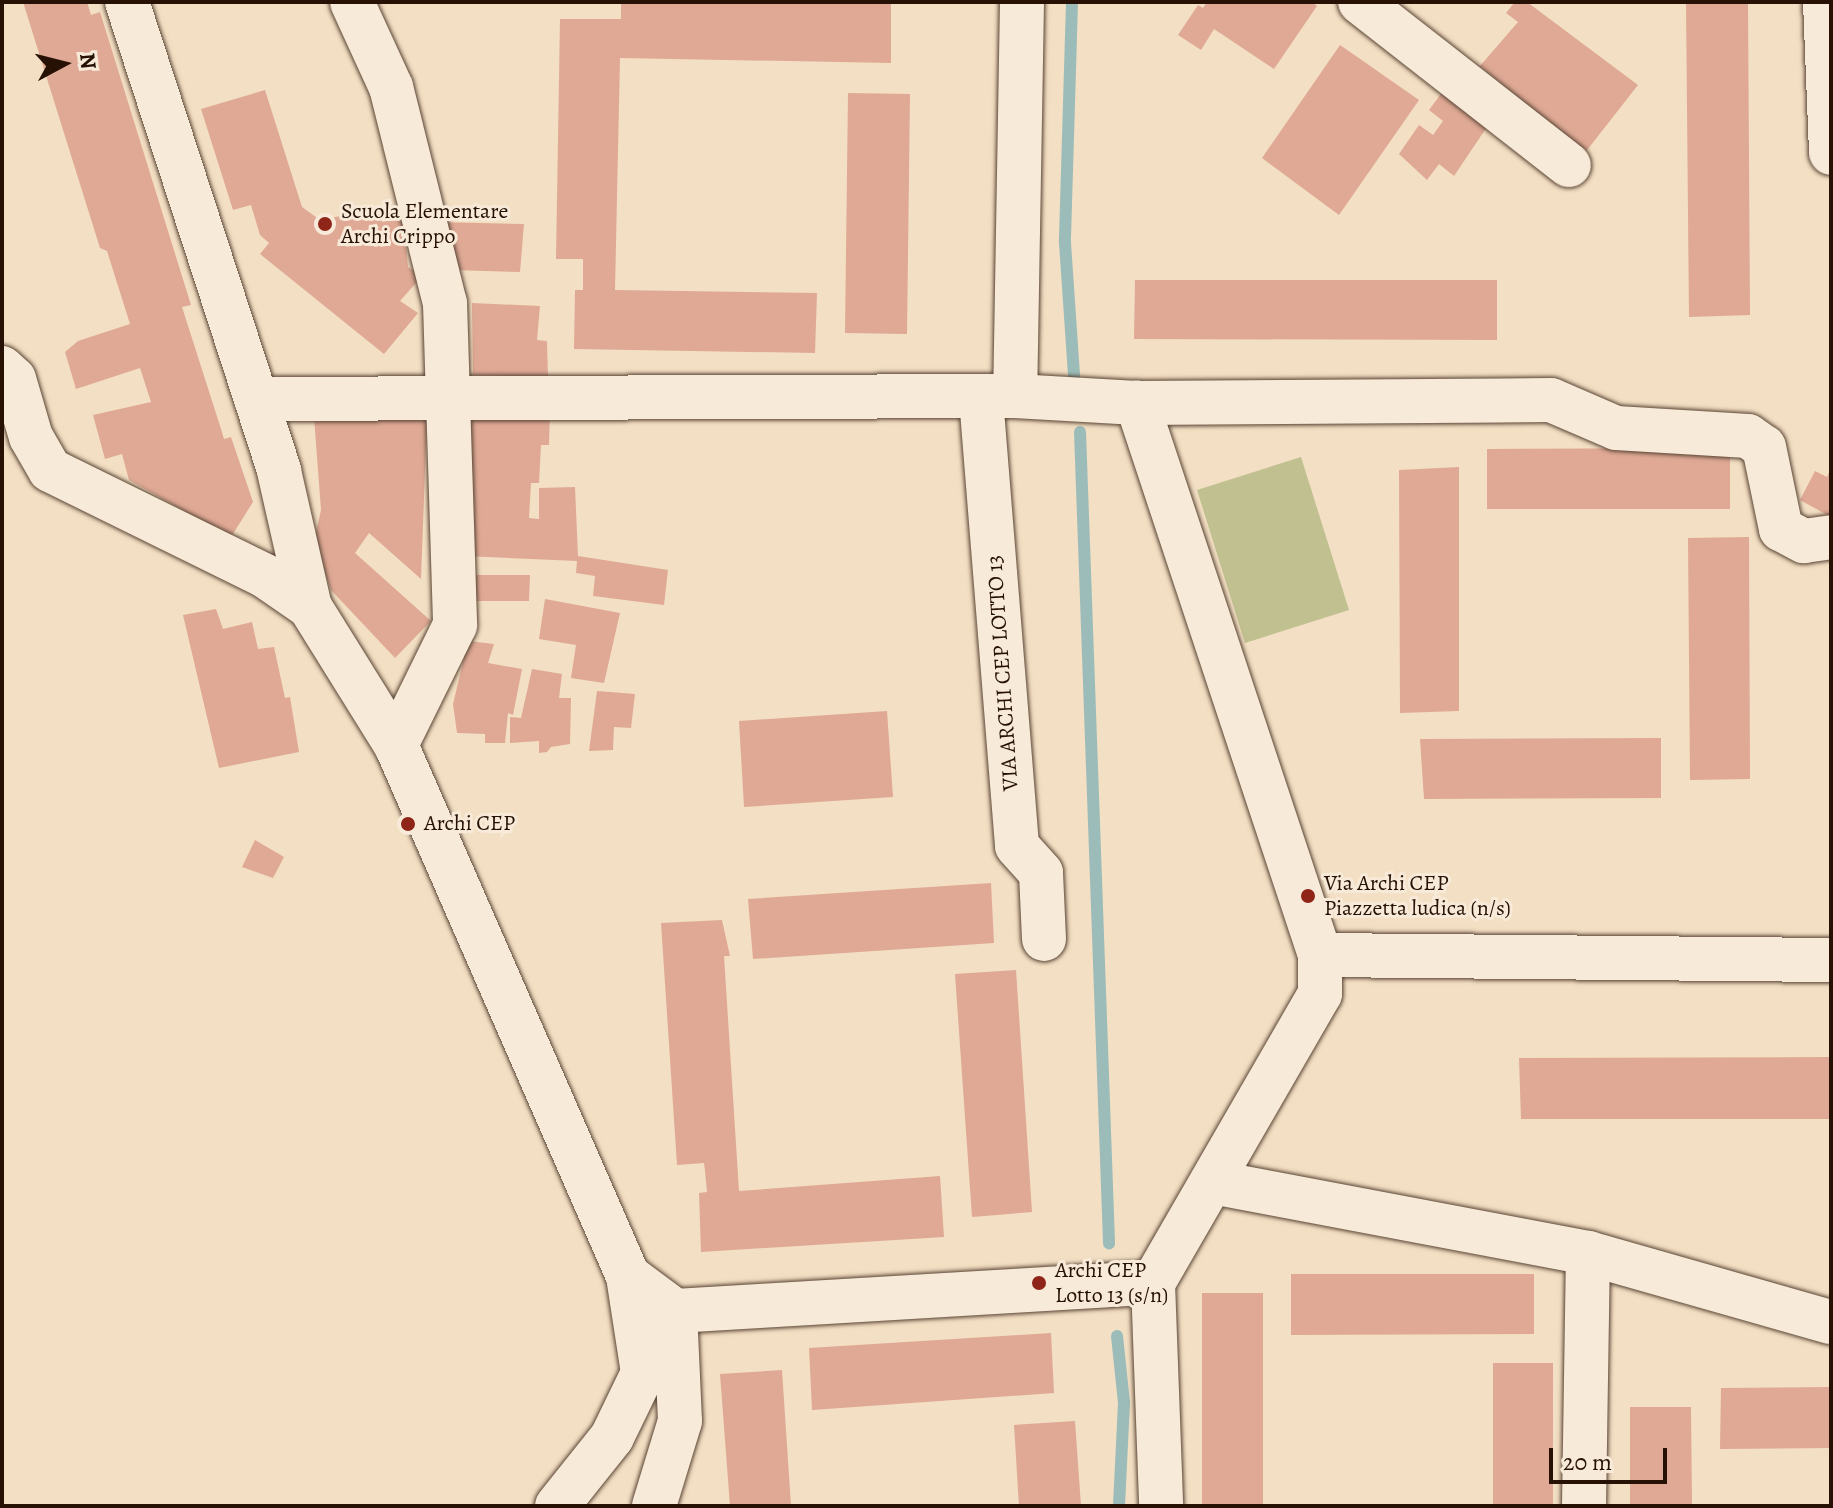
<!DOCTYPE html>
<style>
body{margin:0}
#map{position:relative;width:1833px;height:1508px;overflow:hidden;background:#f3dfc3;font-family:Alegreya,serif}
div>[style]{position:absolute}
.green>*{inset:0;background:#c0c090}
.stream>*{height:12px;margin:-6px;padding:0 6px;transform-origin:6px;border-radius:6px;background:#9cbcb9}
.building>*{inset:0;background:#dfa995}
.roads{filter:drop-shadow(0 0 2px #594434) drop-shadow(0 0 2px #594434)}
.minor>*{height:44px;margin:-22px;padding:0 22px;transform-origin:22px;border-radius:22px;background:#f7ead8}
.dots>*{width:22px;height:22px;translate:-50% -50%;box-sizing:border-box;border:4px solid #f7ead8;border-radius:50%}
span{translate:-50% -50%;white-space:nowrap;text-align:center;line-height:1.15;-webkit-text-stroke:6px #f7ead8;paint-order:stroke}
.poi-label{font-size:22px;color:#261104}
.left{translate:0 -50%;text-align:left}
.street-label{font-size:22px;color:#261104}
.frame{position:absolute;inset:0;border:4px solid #261104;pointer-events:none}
.north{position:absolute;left:24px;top:24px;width:80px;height:80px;-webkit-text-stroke:6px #f7ead8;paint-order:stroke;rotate:83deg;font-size:22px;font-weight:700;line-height:32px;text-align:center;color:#261104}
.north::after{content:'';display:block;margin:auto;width:28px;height:36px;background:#261104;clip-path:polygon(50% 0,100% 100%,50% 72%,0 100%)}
.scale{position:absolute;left:1549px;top:1448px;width:118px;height:36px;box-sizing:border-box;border:4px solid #261104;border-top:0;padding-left:10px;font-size:24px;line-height:28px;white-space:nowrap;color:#261104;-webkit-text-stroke:6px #f7ead8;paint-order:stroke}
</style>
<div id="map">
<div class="green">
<div style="clip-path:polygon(1301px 457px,1349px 610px,1245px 643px,1197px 490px)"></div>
</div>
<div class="stream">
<div style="left:1072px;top:2px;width:241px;rotate:91.7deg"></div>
<div style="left:1065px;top:243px;width:133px;rotate:86.1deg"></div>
<div style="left:1080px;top:432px;width:812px;rotate:87.95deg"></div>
<div style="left:1117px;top:1336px;width:67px;rotate:84deg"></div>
<div style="left:1124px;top:1403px;width:103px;rotate:92.8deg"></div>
</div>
<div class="building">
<div style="clip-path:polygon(23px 2px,87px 2px,91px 15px,100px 12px,191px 305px,182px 307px,221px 429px,224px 439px,231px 437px,253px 502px,231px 537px,129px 480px,122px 454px,105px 459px,93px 415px,151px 402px,140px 368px,76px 389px,65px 352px,78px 341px,130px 324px,107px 251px,100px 248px)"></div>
<div style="clip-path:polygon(650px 2px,891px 3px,891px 63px,620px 58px,615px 290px,817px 293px,815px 353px,574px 349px,575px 290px,583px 290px,583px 259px,556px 259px,560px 19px,621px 19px,621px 4px)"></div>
<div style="clip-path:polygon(1207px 2px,1312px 2px,1317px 6px,1274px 69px,1214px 29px,1201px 50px,1178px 35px,1198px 5px,1203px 8px)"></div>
<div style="clip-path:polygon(1515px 2px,1527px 2px,1638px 85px,1584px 154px,1480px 66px,1518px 22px,1506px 13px)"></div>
<div style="clip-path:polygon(1686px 2px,1748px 2px,1750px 315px,1689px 317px)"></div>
<div style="clip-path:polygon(1340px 45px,1419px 100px,1339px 215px,1262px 158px)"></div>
<div style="clip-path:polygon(1449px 83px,1493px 118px,1454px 176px,1439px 164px,1427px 180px,1399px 154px,1419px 125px,1433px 135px,1443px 121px,1429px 110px)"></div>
<div style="clip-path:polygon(265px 90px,302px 207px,320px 220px,402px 204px,408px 267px,422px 276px,400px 301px,418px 313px,384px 354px,260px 254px,269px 243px,260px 235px,251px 205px,233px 210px,201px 109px)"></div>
<div style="clip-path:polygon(848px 93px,910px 94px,907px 334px,845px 333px)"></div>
<div style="clip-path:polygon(437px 222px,524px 224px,520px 272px,451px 270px)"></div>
<div style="clip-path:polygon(1135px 280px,1497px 280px,1497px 340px,1134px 339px)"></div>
<div style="clip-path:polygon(472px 303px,540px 306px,537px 340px,547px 341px,548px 377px,473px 375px)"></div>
<div style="clip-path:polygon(469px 411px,550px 412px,549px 445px,541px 445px,539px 483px,531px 483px,529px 518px,539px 519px,539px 488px,575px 487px,578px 556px,668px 570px,664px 605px,593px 596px,595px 576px,576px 573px,577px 561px,463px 556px)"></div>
<div style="clip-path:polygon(314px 417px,427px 418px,421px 579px,369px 533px,355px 553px,431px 621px,395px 658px,331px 590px,314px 541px,321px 510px)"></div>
<div style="clip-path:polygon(1730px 448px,1730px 509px,1487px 509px,1487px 449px)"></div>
<div style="clip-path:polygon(1459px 467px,1459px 711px,1400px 713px,1399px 470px)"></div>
<div style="clip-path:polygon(1831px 468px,1831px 517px,1800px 500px,1815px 471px,1827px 477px)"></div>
<div style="clip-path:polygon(1749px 537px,1750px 779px,1690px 780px,1688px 538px)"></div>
<div style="clip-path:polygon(473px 575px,530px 575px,529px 601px,474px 601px)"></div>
<div style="clip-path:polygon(545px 599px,620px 613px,604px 683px,571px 678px,576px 645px,539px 639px)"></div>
<div style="clip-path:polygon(216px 609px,223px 629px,252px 622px,258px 649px,274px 647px,285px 698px,290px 697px,299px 752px,219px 768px,183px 615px)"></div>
<div style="clip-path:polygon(468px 641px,494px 644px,488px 663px,522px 669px,513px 715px,508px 713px,505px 743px,485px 743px,485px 734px,457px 733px,453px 704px)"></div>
<div style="clip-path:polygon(532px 669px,562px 674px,559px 698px,571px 698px,570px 744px,551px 747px,547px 752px,539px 753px,539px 741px,510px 743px,510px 717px,521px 718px)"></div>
<div style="clip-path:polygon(597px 691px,635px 694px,631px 728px,614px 727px,613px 750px,589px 751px)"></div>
<div style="clip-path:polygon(887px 711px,893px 797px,744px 807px,739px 721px)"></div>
<div style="clip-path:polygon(1661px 738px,1661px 798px,1424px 799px,1420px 739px)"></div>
<div style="clip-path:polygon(255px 840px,284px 857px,273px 878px,242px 867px)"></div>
<div style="clip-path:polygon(991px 883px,994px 943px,753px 959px,748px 899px)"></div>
<div style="clip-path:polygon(722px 920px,730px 956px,724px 956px,739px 1191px,940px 1176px,944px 1237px,701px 1252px,699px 1193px,707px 1192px,705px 1171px,704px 1163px,677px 1165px,661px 923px)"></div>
<div style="clip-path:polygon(1016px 970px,1032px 1212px,972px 1217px,955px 974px)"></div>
<div style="clip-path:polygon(1831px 1057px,1831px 1119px,1521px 1119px,1519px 1058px)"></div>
<div style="clip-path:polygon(1291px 1274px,1534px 1274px,1534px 1334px,1291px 1335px)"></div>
<div style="clip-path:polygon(1202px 1293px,1263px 1293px,1263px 1506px,1202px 1506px)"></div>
<div style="clip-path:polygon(1051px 1333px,1054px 1393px,812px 1410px,809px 1348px)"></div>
<div style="clip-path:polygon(1493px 1363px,1553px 1363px,1553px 1506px,1493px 1506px)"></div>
<div style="clip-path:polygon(782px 1370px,791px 1506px,730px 1506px,720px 1374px)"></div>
<div style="clip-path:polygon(1831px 1387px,1831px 1448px,1720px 1449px,1721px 1388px)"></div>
<div style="clip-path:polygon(1630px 1407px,1691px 1407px,1692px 1506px,1630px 1506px)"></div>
<div style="clip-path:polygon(1075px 1421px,1081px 1506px,1019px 1506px,1014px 1425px)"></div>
</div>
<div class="roads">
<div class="minor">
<div style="left:127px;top:2px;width:493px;rotate:72deg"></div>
<div style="left:279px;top:471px;width:139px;rotate:77.2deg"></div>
<div style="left:310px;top:607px;width:163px;rotate:58.1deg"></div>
<div style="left:396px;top:745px;width:579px;rotate:66.4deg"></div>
<div style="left:628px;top:1276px;width:59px;rotate:36.7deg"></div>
<div style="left:675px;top:1311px;width:479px;rotate:-3.4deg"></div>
<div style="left:1153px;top:1283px;width:334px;rotate:-60deg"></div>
<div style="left:1320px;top:994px;width:39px;rotate:-90deg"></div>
<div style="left:1320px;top:955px;width:582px;rotate:-108.34deg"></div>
<div style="left:352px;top:2px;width:94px;rotate:65.4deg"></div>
<div style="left:391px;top:87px;width:223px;rotate:76deg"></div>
<div style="left:445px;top:303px;width:322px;rotate:88.2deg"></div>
<div style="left:455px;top:625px;width:134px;rotate:116.2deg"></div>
<div style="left:1022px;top:2px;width:394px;rotate:91deg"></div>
<div style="left:1015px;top:396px;width:122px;rotate:3.3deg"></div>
<div style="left:1137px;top:403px;width:414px;rotate:-0.4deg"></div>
<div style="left:1551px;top:400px;width:71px;rotate:23.3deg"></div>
<div style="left:1616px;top:428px;width:132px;rotate:3.5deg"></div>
<div style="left:1748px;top:436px;width:19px;rotate:35deg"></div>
<div style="left:1764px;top:447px;width:84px;rotate:78.3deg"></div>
<div style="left:1781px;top:529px;width:26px;rotate:28deg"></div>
<div style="left:1804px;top:541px;width:27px;rotate:-8deg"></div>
<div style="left:1360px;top:2px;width:265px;rotate:38deg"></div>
<div style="left:1825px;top:2px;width:151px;rotate:87.7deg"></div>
<div style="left:2px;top:368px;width:16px;rotate:43deg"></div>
<div style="left:14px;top:379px;width:60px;rotate:73.7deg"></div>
<div style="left:31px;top:437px;width:38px;rotate:60deg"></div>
<div style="left:50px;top:470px;width:240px;rotate:26.2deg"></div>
<div style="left:265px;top:576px;width:55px;rotate:34.6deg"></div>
<div style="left:981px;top:398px;width:449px;rotate:85.4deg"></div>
<div style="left:1017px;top:846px;width:36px;rotate:48deg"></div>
<div style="left:1041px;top:873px;width:66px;rotate:87.4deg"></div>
<div style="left:256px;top:399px;width:759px;rotate:-0.23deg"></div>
<div style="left:1320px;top:955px;width:511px;rotate:0.56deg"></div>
<div style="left:1212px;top:1182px;width:383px;rotate:10.7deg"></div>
<div style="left:1588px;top:1253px;width:253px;rotate:15.9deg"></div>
<div style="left:1153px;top:1283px;width:223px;rotate:87.9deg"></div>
<div style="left:557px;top:1506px;width:88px;rotate:-51.4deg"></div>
<div style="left:612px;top:1437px;width:71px;rotate:-64.2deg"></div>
<div style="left:643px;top:1373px;width:98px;rotate:-98.8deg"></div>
<div style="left:654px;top:1506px;width:89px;rotate:-73deg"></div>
<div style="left:680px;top:1421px;width:110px;rotate:-92.6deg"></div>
<div style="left:1584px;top:1506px;width:253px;rotate:-89.1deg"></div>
</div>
</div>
<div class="dots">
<div style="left:325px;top:224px;background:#8f2418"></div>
<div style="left:408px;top:824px;background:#8f2418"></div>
<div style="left:1308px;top:896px;background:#8f2418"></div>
<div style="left:1039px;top:1283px;background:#8f2418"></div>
</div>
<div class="poi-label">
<span class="left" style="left:341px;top:224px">Scuola Elementare<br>Archi Crippo</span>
<span class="left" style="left:424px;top:824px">Archi CEP</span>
<span class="left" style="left:1324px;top:896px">Via Archi CEP<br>Piazzetta ludica (n/s)</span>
<span class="left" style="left:1055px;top:1283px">Archi CEP<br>Lotto 13 (s/n)</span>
</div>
<div class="street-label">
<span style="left:1003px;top:673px;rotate:-94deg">VIA ARCHI CEP LOTTO 13</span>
</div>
<div class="frame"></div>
<div class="north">N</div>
<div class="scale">20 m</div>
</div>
